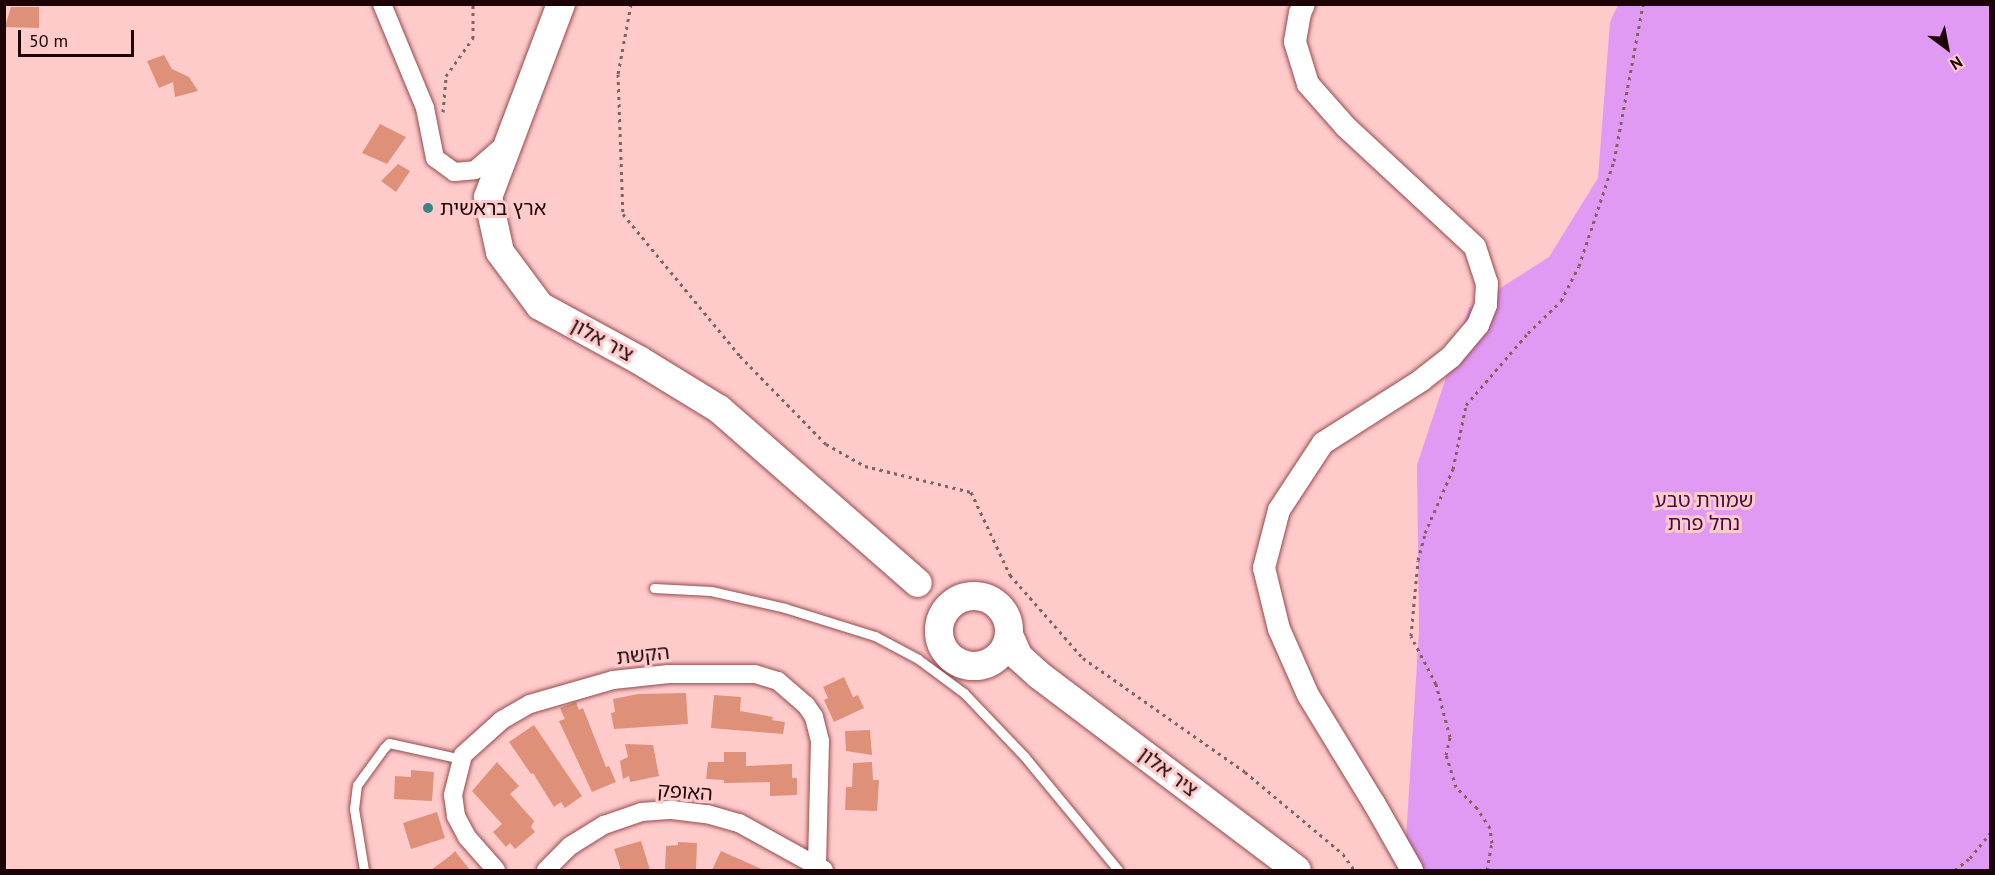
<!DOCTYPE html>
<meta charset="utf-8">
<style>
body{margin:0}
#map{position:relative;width:1995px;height:875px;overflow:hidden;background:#ffcaca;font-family:"PT Sans","Noto Sans Hebrew",sans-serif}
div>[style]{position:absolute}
.green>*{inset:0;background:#e09af4}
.building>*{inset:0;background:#de9178}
.path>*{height:3px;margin-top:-1.5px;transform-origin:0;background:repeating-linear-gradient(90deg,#865f61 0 3px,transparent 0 7.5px)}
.roads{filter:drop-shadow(0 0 2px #964b4e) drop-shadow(0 0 2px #964b4e)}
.service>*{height:9px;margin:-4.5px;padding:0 4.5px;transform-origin:4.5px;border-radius:4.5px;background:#fff}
.minor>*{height:18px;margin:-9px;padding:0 9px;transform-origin:9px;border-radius:9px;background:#fff}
.tertiary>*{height:22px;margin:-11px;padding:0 11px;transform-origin:11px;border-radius:11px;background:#fff}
.primary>*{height:28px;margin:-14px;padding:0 14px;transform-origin:14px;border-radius:14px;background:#fff}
.primary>.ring{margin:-14px;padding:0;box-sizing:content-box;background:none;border:28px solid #fff;border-radius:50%}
.dots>*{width:16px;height:16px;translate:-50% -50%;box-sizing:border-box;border:3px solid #ffcaca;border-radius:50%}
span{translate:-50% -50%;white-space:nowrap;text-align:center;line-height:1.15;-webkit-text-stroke:6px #ffcaca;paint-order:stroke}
.poi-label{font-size:20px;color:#1d0305}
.left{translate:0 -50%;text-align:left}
.street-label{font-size:20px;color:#1d0305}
.park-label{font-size:20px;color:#3f0f4b}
.frame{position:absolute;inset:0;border:6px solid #1d0305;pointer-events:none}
.north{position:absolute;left:1917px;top:18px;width:60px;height:60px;-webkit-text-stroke:4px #ffcaca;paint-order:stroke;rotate:148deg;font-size:16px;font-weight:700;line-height:24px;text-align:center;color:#1d0305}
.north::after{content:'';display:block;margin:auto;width:21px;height:27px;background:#1d0305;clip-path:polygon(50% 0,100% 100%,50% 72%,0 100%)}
.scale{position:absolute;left:18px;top:30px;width:116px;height:27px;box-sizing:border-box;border:3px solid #1d0305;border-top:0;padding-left:8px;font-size:18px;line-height:21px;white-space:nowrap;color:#1d0305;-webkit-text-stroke:4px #ffcaca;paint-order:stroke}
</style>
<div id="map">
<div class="green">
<div style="clip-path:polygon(1618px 5px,1990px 5px,1990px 870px,1404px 870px,1419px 631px,1417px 465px,1469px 308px,1549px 257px,1598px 178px,1610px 22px)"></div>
</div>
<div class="building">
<div style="clip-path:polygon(11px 7px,39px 7px,39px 28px,5px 27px)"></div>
<div style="clip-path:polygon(164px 55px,172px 69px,189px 77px,198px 91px,175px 97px,173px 82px,159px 88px,147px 61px)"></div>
<div style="clip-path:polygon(380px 124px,406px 137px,387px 164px,362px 153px)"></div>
<div style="clip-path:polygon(398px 164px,410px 171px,396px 192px,381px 181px)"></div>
<div style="clip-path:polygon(844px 677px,853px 697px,858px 695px,864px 708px,834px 722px,824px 700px,828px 698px,823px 687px)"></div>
<div style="clip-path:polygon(686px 693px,688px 724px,614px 729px,611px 713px,615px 712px,613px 699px,638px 694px)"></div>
<div style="clip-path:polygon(714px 695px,741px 697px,740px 711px,773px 717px,772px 720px,785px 722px,783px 734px,711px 728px)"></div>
<div style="clip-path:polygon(576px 702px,579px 710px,583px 708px,606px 767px,609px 766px,616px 782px,592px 792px,559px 721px,565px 719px,560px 708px)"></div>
<div style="clip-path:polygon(534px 725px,582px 796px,565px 808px,561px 802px,554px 807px,533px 773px,531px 774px,509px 742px)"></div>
<div style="clip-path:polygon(870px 730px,872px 755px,846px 751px,845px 731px)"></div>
<div style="clip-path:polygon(625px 744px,653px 745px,659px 776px,630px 782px,629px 776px,623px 779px,620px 761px,628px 757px)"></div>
<div style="clip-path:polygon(724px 752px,746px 752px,746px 766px,792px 764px,792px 778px,797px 778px,797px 795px,770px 796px,770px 782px,724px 783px,724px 780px,706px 779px,708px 762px,724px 762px)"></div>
<div style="clip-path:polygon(497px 762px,519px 786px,510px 794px,534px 821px,531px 827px,535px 832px,515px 849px,510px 843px,506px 847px,493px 832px,502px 824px,472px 791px)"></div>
<div style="clip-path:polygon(872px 762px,873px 780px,879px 780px,877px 811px,845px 810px,846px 787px,852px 787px,853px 763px)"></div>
<div style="clip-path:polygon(411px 770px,434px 772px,432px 801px,394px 799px,395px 776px,411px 777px)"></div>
<div style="clip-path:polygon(437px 812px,445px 838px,411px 849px,403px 823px)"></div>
<div style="clip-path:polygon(641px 841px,650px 870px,621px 870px,614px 849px)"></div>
<div style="clip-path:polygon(678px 842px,697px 843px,696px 870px,665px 870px,666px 846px,678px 845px)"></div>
<div style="clip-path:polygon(455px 851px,470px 870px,431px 870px,451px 855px)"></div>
<div style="clip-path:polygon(721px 851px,764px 870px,712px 870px)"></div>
</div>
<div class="path">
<div style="left:631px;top:4px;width:71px;rotate:100.5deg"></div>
<div style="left:618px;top:74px;width:140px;rotate:88deg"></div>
<div style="left:623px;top:214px;width:184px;rotate:50.5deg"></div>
<div style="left:740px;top:356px;width:123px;rotate:45.7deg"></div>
<div style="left:826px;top:444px;width:45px;rotate:29.4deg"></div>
<div style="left:865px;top:466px;width:109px;rotate:13.8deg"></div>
<div style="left:971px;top:492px;width:92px;rotate:64.8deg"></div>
<div style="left:1010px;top:575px;width:111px;rotate:48.7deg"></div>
<div style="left:1083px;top:658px;width:198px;rotate:35.1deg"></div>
<div style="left:1245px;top:772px;width:128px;rotate:39.9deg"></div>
<div style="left:1343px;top:854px;width:19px;rotate:55deg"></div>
<div style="left:443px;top:112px;width:36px;rotate:-85deg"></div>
<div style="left:446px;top:76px;width:47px;rotate:-54.6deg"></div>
<div style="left:473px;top:38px;width:34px;rotate:-90deg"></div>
<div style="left:1487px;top:870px;width:27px;rotate:-80deg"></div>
<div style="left:1492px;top:843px;width:15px;rotate:-98deg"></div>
<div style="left:1490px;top:828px;width:24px;rotate:-123deg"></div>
<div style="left:1477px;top:808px;width:30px;rotate:-135deg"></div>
<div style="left:1456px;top:787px;width:34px;rotate:-107deg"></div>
<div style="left:1446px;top:755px;width:18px;rotate:-77deg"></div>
<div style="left:1450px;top:737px;width:55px;rotate:-104.8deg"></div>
<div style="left:1436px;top:684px;width:54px;rotate:-117.5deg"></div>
<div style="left:1411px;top:636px;width:76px;rotate:-84.7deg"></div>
<div style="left:1418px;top:560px;width:28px;rotate:-75deg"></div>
<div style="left:1425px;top:533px;width:70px;rotate:-66.4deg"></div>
<div style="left:1453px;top:469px;width:65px;rotate:-78.5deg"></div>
<div style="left:1466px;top:405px;width:95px;rotate:-49.3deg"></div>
<div style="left:1528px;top:333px;width:46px;rotate:-44.1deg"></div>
<div style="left:1561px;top:301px;width:39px;rotate:-63deg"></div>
<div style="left:1579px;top:266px;width:111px;rotate:-71.6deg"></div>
<div style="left:1614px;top:161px;width:160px;rotate:-79.5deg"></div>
<div style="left:1955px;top:870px;width:19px;rotate:-39deg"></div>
<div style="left:1970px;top:858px;width:32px;rotate:-51deg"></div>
</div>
<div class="roads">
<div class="service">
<div style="left:654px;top:588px;width:57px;rotate:3deg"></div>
<div style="left:711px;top:591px;width:76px;rotate:12.9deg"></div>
<div style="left:785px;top:608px;width:94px;rotate:17.3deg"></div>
<div style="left:875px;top:636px;width:49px;rotate:28.1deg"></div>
<div style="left:918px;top:659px;width:57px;rotate:36.5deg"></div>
<div style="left:964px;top:693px;width:88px;rotate:46.4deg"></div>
<div style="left:1025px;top:757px;width:146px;rotate:50.5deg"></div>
<div style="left:364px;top:870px;width:62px;rotate:-99.3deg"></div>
<div style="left:354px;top:809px;width:24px;rotate:-83deg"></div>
<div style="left:357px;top:785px;width:46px;rotate:-53.9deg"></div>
<div style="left:384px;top:748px;width:7px;rotate:-45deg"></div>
<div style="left:389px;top:743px;width:75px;rotate:12.4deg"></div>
</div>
<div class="minor">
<div style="left:382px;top:4px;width:113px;rotate:67.5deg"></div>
<div style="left:425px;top:108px;width:51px;rotate:78.7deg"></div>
<div style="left:435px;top:158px;width:24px;rotate:36deg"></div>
<div style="left:454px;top:172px;width:21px;rotate:-5deg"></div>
<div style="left:475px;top:170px;width:38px;rotate:-41deg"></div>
<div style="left:496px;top:870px;width:44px;rotate:-131.3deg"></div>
<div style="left:467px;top:837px;width:24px;rotate:-118deg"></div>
<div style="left:456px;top:816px;width:21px;rotate:-98deg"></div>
<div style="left:453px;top:795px;width:41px;rotate:-76deg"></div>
<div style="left:463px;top:755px;width:52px;rotate:-41.9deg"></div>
<div style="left:502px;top:720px;width:32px;rotate:-30deg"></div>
<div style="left:530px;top:704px;width:86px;rotate:-16.1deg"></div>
<div style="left:613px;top:680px;width:56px;rotate:-6.1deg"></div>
<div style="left:669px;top:674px;width:86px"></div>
<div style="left:755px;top:674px;width:24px;rotate:17deg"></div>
<div style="left:778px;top:681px;width:37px;rotate:41deg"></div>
<div style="left:806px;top:705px;width:14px;rotate:56deg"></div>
<div style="left:814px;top:717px;width:25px;rotate:76deg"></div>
<div style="left:820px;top:741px;width:124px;rotate:91.4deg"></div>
<div style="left:546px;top:870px;width:34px;rotate:-45deg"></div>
<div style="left:570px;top:846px;width:40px;rotate:-32deg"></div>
<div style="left:604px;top:825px;width:39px;rotate:-19deg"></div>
<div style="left:641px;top:812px;width:31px;rotate:-4deg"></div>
<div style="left:672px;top:810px;width:35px;rotate:7deg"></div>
<div style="left:707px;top:814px;width:33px;rotate:16deg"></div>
<div style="left:739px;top:823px;width:97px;rotate:28.9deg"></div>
</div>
<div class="tertiary">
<div style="left:1304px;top:4px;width:10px;rotate:114deg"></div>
<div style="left:1300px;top:13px;width:29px;rotate:100deg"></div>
<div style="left:1295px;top:42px;width:44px;rotate:72.8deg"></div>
<div style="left:1308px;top:84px;width:57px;rotate:48.5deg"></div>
<div style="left:1346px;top:127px;width:176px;rotate:42.9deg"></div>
<div style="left:1475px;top:247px;width:38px;rotate:72deg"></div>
<div style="left:1487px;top:283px;width:22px;rotate:93deg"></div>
<div style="left:1486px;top:305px;width:22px;rotate:112deg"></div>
<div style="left:1478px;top:325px;width:42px;rotate:130.2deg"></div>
<div style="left:1451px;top:357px;width:37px;rotate:142deg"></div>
<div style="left:1422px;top:380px;width:117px;rotate:147.5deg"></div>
<div style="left:1323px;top:443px;width:80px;rotate:123.3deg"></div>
<div style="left:1279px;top:510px;width:60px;rotate:104.5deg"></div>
<div style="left:1264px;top:568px;width:63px;rotate:76.2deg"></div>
<div style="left:1279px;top:629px;width:72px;rotate:66.3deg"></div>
<div style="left:1308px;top:695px;width:127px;rotate:58.6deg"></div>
<div style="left:1374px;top:803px;width:77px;rotate:60.4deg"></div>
</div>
<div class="primary">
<div style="left:561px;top:4px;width:206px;rotate:110.7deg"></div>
<div style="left:488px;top:197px;width:56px;rotate:77.7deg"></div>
<div style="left:500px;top:252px;width:67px;rotate:53.5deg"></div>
<div style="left:540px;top:306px;width:113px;rotate:28.6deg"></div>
<div style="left:639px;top:360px;width:94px;rotate:31.5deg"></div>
<div style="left:719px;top:409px;width:264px;rotate:41.2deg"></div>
<div class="ring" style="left:939px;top:596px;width:42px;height:42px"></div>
<div style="left:1009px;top:635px;width:24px;rotate:66deg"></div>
<div style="left:1019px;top:657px;width:27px;rotate:42deg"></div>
<div style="left:1039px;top:675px;width:323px;rotate:37.1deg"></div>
</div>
</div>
<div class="dots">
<div style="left:428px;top:208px;background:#3b8486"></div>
</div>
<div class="poi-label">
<span class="left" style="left:440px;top:208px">ארץ בראשית</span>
</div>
<div class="street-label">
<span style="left:602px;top:340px;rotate:29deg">ציר אלון</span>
<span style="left:643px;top:655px;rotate:-6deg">הקשת</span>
<span style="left:1168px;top:772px;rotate:37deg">ציר אלון</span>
<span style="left:685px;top:792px;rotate:4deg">האופק</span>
</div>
<div class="park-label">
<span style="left:1704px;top:512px">שמורת טבע<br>נחל פרת</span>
</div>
<div class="frame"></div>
<div class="north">N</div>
<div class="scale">50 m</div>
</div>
